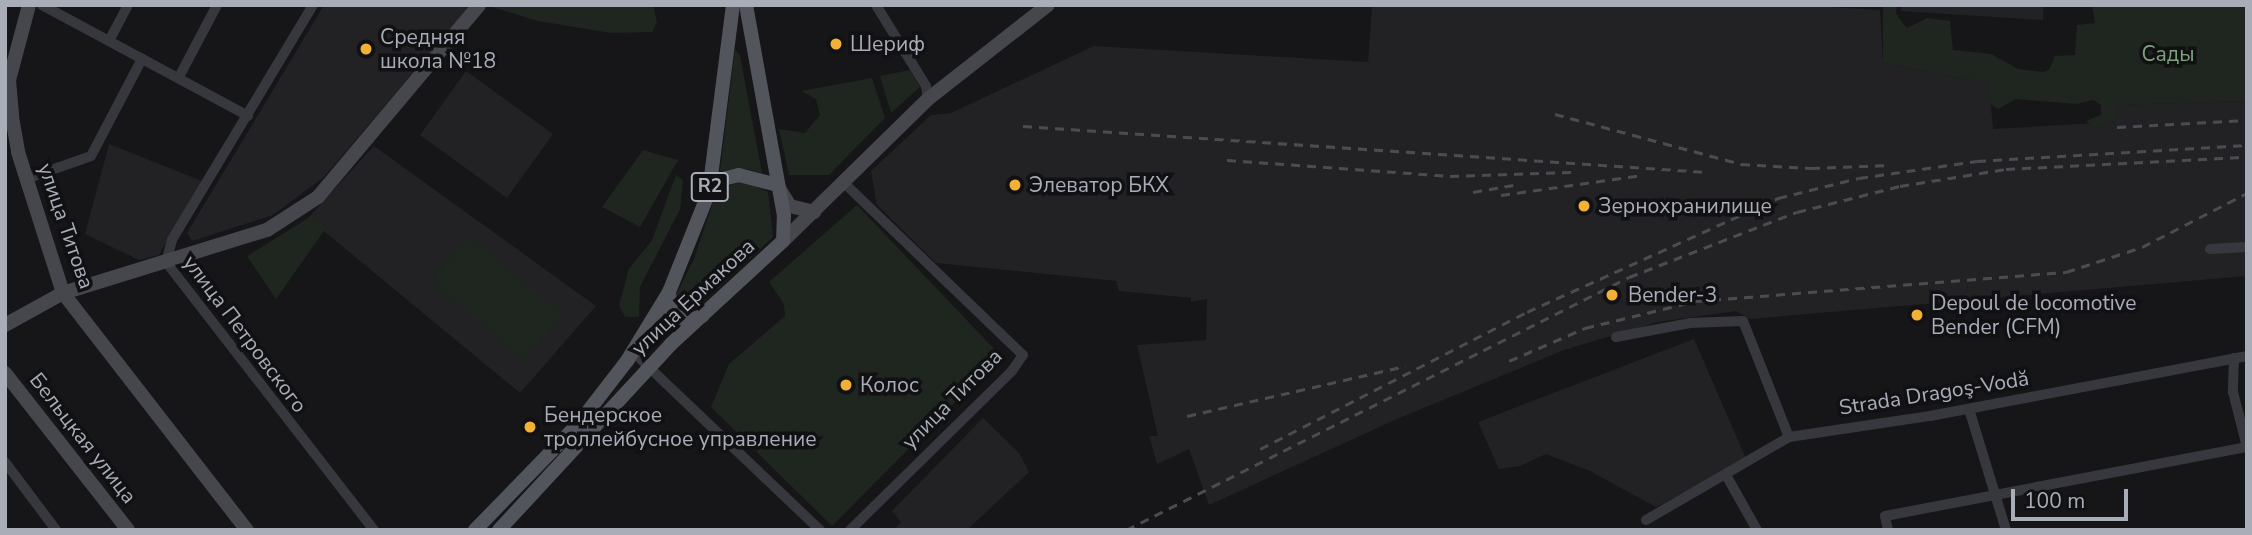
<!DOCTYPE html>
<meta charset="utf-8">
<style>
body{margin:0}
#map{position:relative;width:2252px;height:535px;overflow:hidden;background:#161618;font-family:"Nunito Sans",sans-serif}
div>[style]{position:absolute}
.built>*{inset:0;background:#222225}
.green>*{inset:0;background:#1e261f}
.street>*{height:10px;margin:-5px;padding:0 5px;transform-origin:5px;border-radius:5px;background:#37383d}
.secondary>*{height:14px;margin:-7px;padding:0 7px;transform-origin:7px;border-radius:7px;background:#45474d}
.primary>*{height:14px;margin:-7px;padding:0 7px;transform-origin:7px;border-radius:7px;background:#53555c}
.rail>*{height:2.5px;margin-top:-1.25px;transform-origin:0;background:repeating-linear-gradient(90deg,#4a4c52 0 9px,transparent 0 16px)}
.dots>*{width:19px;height:19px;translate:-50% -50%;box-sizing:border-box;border:4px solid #111113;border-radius:50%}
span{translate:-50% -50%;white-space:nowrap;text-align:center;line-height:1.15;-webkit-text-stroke:7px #111113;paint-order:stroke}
.shield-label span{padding:2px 5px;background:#111113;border:2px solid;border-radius:5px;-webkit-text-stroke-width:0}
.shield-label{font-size:19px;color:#a8adb8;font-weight:700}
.poi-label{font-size:21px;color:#a8adb8}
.left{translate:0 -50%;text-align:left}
.park-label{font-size:21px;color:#7fa381}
.street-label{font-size:21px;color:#a8adb8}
.frame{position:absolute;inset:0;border:7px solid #a8adb8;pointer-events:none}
.scale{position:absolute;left:2011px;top:489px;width:117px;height:32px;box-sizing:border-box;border:4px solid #a8adb8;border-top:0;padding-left:9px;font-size:21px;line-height:24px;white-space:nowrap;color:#a8adb8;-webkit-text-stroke:5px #111113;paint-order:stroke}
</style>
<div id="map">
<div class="built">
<div style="clip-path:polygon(324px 5px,470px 6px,324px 177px,273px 215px,192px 241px,187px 233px)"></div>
<div style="clip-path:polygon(1372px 5px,1797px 5px,1880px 10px,1883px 63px,1989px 83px,1993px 129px,2114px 122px,2111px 105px,2247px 101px,2247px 276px,1750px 319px,1736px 311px,1658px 322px,1564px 350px,1397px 419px,1209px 505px,1189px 449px,1157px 464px,1149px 436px,1158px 436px,1137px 345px,1206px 340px,1207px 299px,1191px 302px,1191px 298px,1119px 291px,1116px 281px,936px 263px,877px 205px,871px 171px,931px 115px,951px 113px,1094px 46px,1368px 62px)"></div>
<div style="clip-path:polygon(1901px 5px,2044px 5px,2043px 20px,1901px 11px)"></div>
<div style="clip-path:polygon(466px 71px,553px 134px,507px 198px,420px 135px)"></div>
<div style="clip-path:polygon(109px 144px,202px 181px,159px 255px,139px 260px,85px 234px)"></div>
<div style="clip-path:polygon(374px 146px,596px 306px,520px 393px,308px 218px)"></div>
<div style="clip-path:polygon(1694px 339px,1747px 461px,1656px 507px,1590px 471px,1546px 454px,1520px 466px,1499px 469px,1478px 422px)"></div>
<div style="clip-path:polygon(983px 418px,1019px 453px,1029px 472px,967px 530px,894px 530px,901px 522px,892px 511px)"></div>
</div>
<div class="green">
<div style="clip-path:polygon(653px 5px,657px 22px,652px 32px,611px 33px,538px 21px,492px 7px)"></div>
<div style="clip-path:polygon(1883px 5px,1897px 5px,1896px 14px,1907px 28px,1927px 18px,1950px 21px,1953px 50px,1991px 54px,2018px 69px,2043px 72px,2049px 70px,2055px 56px,2075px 55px,2077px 25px,2095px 23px,2092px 5px,2247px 5px,2247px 101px,2119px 105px,2114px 121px,2096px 128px,2086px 121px,2101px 115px,2101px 105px,2093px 100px,2076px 104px,2016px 99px,1998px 109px,1990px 104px,1988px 83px,1883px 63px)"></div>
<div style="clip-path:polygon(735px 49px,740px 56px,762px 173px,746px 169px,720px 171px)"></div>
<div style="clip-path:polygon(910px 70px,920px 87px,891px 113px,880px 76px)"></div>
<div style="clip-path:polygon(872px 78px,885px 118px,829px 175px,789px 175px,779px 129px,805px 133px,820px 115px,816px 99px,801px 91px)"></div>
<div style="clip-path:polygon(643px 150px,678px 160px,640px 227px,602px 207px)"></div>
<div style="clip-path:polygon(676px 175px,683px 180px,680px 209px,640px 287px,639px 317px,625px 317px,619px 305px,629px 269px,652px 240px)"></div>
<div style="clip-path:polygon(743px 181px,768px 192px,773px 237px,694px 311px,684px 313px,674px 299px,694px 259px,717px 190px)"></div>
<div style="clip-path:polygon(857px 205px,1001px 356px,832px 526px,711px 407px,729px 364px,785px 316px,784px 304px,769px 282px)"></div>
<div style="clip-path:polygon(313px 215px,326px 228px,276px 299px,247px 256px)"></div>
<div style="clip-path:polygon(469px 235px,563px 314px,524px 361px,430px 282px)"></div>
</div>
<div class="street">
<div style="left:42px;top:5px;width:234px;rotate:28.3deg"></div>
<div style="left:313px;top:5px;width:274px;rotate:121deg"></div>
<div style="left:172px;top:240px;width:23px;rotate:105deg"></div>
<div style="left:166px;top:262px;width:339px;rotate:52.2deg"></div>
<div style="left:876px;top:5px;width:95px;rotate:58.3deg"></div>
<div style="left:926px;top:86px;width:13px;rotate:81deg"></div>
<div style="left:109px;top:41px;width:41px;rotate:-62.2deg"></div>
<div style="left:179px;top:77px;width:81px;rotate:-62.2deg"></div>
<div style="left:26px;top:179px;width:69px;rotate:-19.5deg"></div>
<div style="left:91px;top:156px;width:110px;rotate:-62.3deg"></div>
<div style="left:842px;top:181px;width:251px;rotate:43.9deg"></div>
<div style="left:1023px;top:355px;width:19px;rotate:125deg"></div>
<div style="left:1012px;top:371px;width:227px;rotate:135.5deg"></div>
<div style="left:2210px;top:249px;width:37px;rotate:-3deg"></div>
<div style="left:1616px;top:337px;width:75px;rotate:-10.7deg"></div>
<div style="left:1690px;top:323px;width:53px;rotate:-2.2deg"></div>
<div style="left:1743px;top:321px;width:125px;rotate:68.4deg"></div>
<div style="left:633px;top:352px;width:258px;rotate:43.6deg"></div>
<div style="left:2234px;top:358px;width:34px;rotate:92deg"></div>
<div style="left:2233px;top:392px;width:57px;rotate:75.7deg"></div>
<div style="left:1969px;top:409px;width:127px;rotate:73deg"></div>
<div style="left:5px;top:462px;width:85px;rotate:53.1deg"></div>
<div style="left:1726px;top:475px;width:63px;rotate:60.6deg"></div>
<div style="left:1646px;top:520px;width:165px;rotate:-30.1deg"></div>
<div style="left:1789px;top:437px;width:143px;rotate:-8.5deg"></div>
<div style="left:1930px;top:416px;width:323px;rotate:-10.7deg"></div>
<div style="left:1888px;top:530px;width:14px;rotate:-102deg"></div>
<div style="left:1885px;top:516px;width:369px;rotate:-10.8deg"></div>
</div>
<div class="secondary">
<div style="left:29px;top:5px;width:78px;rotate:104.9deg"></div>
<div style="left:9px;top:80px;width:37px;rotate:85deg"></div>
<div style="left:12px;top:117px;width:36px;rotate:80deg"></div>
<div style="left:18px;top:152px;width:148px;rotate:72.3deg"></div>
<div style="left:63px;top:293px;width:300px;rotate:52.2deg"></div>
<div style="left:780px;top:190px;width:19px;rotate:58deg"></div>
<div style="left:790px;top:206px;width:25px;rotate:14deg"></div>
<div style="left:783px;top:241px;width:203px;rotate:-44.4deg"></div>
<div style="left:928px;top:99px;width:152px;rotate:-38.1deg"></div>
<div style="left:5px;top:325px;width:66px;rotate:-28.9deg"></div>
<div style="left:63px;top:293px;width:214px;rotate:-17.2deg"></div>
<div style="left:267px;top:230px;width:61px;rotate:-32.9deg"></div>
<div style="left:318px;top:197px;width:251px;rotate:-50deg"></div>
<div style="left:5px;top:373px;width:199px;rotate:51.9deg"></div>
</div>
<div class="primary">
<div style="left:709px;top:192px;width:19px;rotate:-43deg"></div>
<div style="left:723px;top:179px;width:16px;rotate:-14deg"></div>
<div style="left:739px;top:175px;width:40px;rotate:14.4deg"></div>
<div style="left:669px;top:292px;width:20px;rotate:84deg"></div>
<div style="left:671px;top:312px;width:9px;rotate:36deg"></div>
<div style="left:678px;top:317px;width:12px;rotate:14deg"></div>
<div style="left:690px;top:320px;width:13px;rotate:-18deg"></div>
<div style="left:475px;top:530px;width:149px;rotate:-45.8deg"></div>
<div style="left:579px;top:423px;width:78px;rotate:-52.3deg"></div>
<div style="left:627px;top:361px;width:81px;rotate:-58.7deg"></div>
<div style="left:669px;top:292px;width:108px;rotate:-68.2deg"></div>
<div style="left:709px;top:192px;width:189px;rotate:-82.7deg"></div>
<div style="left:499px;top:530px;width:253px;rotate:-47.2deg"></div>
<div style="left:671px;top:344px;width:152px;rotate:-42.6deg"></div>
<div style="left:783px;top:241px;width:25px;rotate:-88deg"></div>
<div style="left:784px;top:216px;width:214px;rotate:-100.2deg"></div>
</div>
<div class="rail">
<div style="left:1555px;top:114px;width:193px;rotate:15deg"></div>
<div style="left:1741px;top:164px;width:70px;rotate:3.3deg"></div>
<div style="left:1811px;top:168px;width:79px;rotate:-2.2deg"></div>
<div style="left:1023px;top:126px;width:685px;rotate:3.85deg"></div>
<div style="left:2117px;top:127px;width:130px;rotate:-3.1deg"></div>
<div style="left:1227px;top:160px;width:224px;rotate:4.1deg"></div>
<div style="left:1450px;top:176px;width:121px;rotate:-1.9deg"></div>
<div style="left:1473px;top:192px;width:41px;rotate:-9.9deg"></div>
<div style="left:1501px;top:195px;width:143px;rotate:-8deg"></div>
<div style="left:1509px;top:361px;width:83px;rotate:-23.5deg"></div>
<div style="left:1585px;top:328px;width:114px;rotate:-13.7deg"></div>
<div style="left:1696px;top:301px;width:371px;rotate:-4.5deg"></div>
<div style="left:2066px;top:272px;width:80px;rotate:-18.2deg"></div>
<div style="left:2142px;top:247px;width:118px;rotate:-27.2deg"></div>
<div style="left:1187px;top:416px;width:224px;rotate:-12.9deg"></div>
<div style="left:1260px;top:449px;width:300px;rotate:-27.2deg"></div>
<div style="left:1527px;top:312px;width:276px;rotate:-24.4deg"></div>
<div style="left:1778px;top:198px;width:83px;rotate:-13.9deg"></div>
<div style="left:1859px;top:178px;width:119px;rotate:-8.2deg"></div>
<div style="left:1977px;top:161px;width:270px;rotate:-3.4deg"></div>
<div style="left:1126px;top:530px;width:563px;rotate:-26.7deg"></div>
<div style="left:1629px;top:277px;width:180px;rotate:-21.2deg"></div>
<div style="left:1797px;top:212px;width:106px;rotate:-14.2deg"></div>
<div style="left:1900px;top:186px;width:107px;rotate:-9.1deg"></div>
<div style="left:2006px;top:169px;width:241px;rotate:-2.9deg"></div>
</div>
<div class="dots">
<div style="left:836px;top:44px;background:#f2b134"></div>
<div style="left:366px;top:49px;background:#f2b134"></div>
<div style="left:1015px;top:185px;background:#f2b134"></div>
<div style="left:1584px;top:206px;background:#f2b134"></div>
<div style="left:1612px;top:295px;background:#f2b134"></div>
<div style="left:1917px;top:315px;background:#f2b134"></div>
<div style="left:846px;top:385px;background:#f2b134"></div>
<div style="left:530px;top:427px;background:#f2b134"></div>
</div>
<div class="shield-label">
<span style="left:710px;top:187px">R2</span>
</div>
<div class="poi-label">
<span class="left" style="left:380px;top:49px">Средняя<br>школа №18</span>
<span class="left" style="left:850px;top:44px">Шериф</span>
<span class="left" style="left:1029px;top:185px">Элеватор БКХ</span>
<span class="left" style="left:1598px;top:206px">Зернохранилище</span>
<span class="left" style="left:1628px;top:295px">Bender-3</span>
<span class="left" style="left:1931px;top:315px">Depoul de locomotive<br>Bender (CFM)</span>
<span class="left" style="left:860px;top:385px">Колос</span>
<span class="left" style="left:544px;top:427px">Бендерское<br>троллейбусное управление</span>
</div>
<div class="park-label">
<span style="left:2168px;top:54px">Сады</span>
</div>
<div class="street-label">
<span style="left:66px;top:226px;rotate:71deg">улица Титова</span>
<span style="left:693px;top:297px;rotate:-43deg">улица Ермакова</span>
<span style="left:245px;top:334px;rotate:53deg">улица Петровского</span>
<span style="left:1934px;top:393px;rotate:-9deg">Strada Dragoş-Vodă</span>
<span style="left:952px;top:399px;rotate:-45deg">улица Титова</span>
<span style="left:83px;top:438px;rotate:52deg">Бельцкая улица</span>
</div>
<div class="frame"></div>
<div class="scale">100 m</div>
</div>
